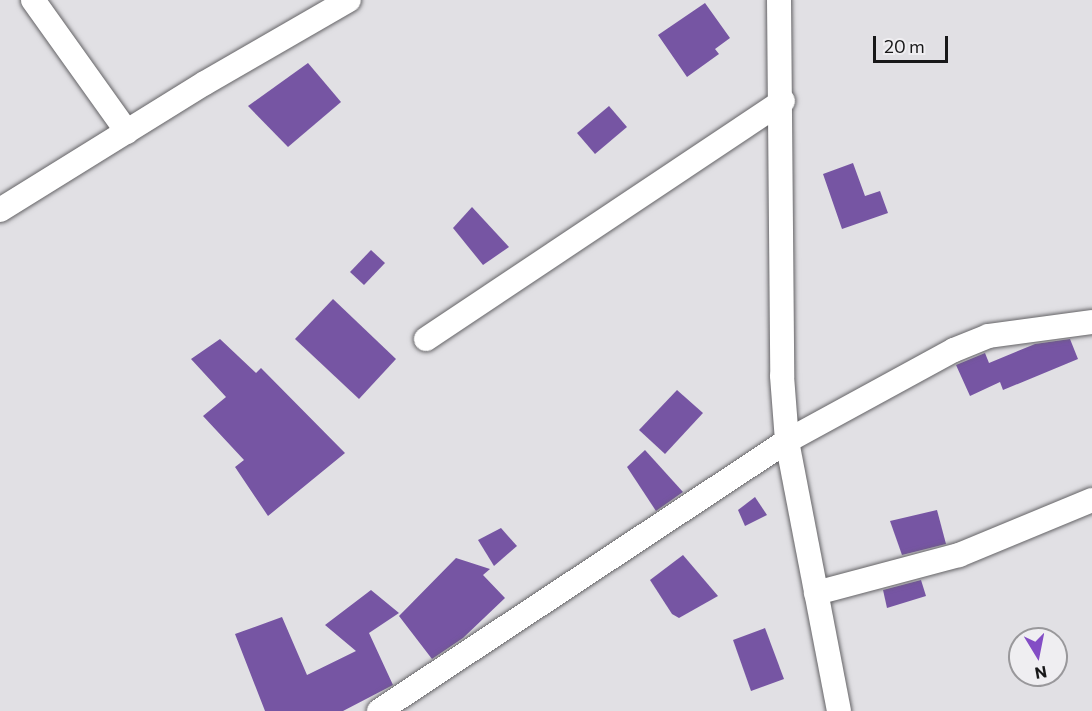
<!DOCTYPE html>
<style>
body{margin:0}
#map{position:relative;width:1092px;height:711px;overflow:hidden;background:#e1e0e4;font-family:Commissioner,sans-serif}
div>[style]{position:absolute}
.building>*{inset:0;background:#7655a3}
.roads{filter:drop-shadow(0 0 2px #646366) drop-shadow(0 0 2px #646366)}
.minor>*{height:24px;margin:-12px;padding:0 12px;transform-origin:12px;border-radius:12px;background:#fff}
span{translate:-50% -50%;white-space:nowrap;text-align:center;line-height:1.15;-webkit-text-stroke:6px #efeef1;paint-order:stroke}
.north{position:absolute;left:1008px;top:627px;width:60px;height:60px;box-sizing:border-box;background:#efeef1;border:2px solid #99989b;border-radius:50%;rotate:170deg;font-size:16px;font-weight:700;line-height:24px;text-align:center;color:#181819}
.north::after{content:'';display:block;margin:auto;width:21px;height:27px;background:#834dc5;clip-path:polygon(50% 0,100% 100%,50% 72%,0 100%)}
.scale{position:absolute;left:873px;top:36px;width:75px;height:27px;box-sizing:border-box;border:3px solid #181819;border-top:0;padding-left:8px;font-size:18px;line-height:21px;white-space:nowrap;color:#181819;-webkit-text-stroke:4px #efeef1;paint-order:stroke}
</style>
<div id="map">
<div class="building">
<div style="clip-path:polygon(705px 3px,730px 38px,715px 49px,719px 54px,687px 77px,658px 35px)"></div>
<div style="clip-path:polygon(308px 63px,341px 102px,288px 147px,248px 106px)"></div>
<div style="clip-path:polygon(609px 106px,627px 127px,595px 154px,577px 133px)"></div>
<div style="clip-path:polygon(853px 163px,865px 196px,880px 191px,888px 213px,842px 229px,823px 174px)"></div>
<div style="clip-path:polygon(472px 207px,509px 247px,483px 265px,453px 228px)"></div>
<div style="clip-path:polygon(371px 250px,385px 263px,364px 285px,350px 272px)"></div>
<div style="clip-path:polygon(333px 299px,396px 359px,359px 399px,295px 339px)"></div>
<div style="clip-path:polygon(220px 339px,256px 373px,261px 368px,345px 453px,268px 516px,235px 467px,244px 460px,203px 416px,226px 397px,191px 359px)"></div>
<div style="clip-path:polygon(1070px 339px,1078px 359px,1003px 390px,1000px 382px,970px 396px,956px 365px,985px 353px,989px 363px,1035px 344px)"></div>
<div style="clip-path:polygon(677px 390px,703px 413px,665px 454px,639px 430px)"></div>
<div style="clip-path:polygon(645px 450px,683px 492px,656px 511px,627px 467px)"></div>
<div style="clip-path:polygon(755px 497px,767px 515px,745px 526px,738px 510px)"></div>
<div style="clip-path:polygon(937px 510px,946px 544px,902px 555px,890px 521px)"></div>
<div style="clip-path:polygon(501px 528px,517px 546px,494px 566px,478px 540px)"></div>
<div style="clip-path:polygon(683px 555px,718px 596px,679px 618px,672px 614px,650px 580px)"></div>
<div style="clip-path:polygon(456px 558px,490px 569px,483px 575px,505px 598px,463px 638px,432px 659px,399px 616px)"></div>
<div style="clip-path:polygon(921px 580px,926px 596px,887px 608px,883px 590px)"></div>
<div style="clip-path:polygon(371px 590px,399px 613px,369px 633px,393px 685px,343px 711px,265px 711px,235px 634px,282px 617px,307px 675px,356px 651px,325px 625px)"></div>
<div style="clip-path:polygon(765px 628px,784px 679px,751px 691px,733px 640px)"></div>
</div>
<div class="roads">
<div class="minor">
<div style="left:33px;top:0;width:162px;rotate:54.5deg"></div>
<div style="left:779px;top:0;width:376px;rotate:89.5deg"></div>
<div style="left:782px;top:376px;width:65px;rotate:85.6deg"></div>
<div style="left:787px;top:441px;width:275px;rotate:79.1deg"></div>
<div style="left:0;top:210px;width:241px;rotate:-31.8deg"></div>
<div style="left:205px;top:83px;width:166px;rotate:-30deg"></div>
<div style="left:426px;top:339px;width:429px;rotate:-33.7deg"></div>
<div style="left:816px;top:593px;width:148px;rotate:-14.9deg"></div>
<div style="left:959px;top:555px;width:144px;rotate:-22.5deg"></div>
<div style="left:379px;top:711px;width:489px;rotate:-33.5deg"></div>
<div style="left:787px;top:441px;width:190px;rotate:-28.6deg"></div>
<div style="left:954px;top:350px;width:37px;rotate:-22deg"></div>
<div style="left:988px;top:336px;width:105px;rotate:-7.7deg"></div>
</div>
</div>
<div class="north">N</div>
<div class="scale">20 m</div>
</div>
